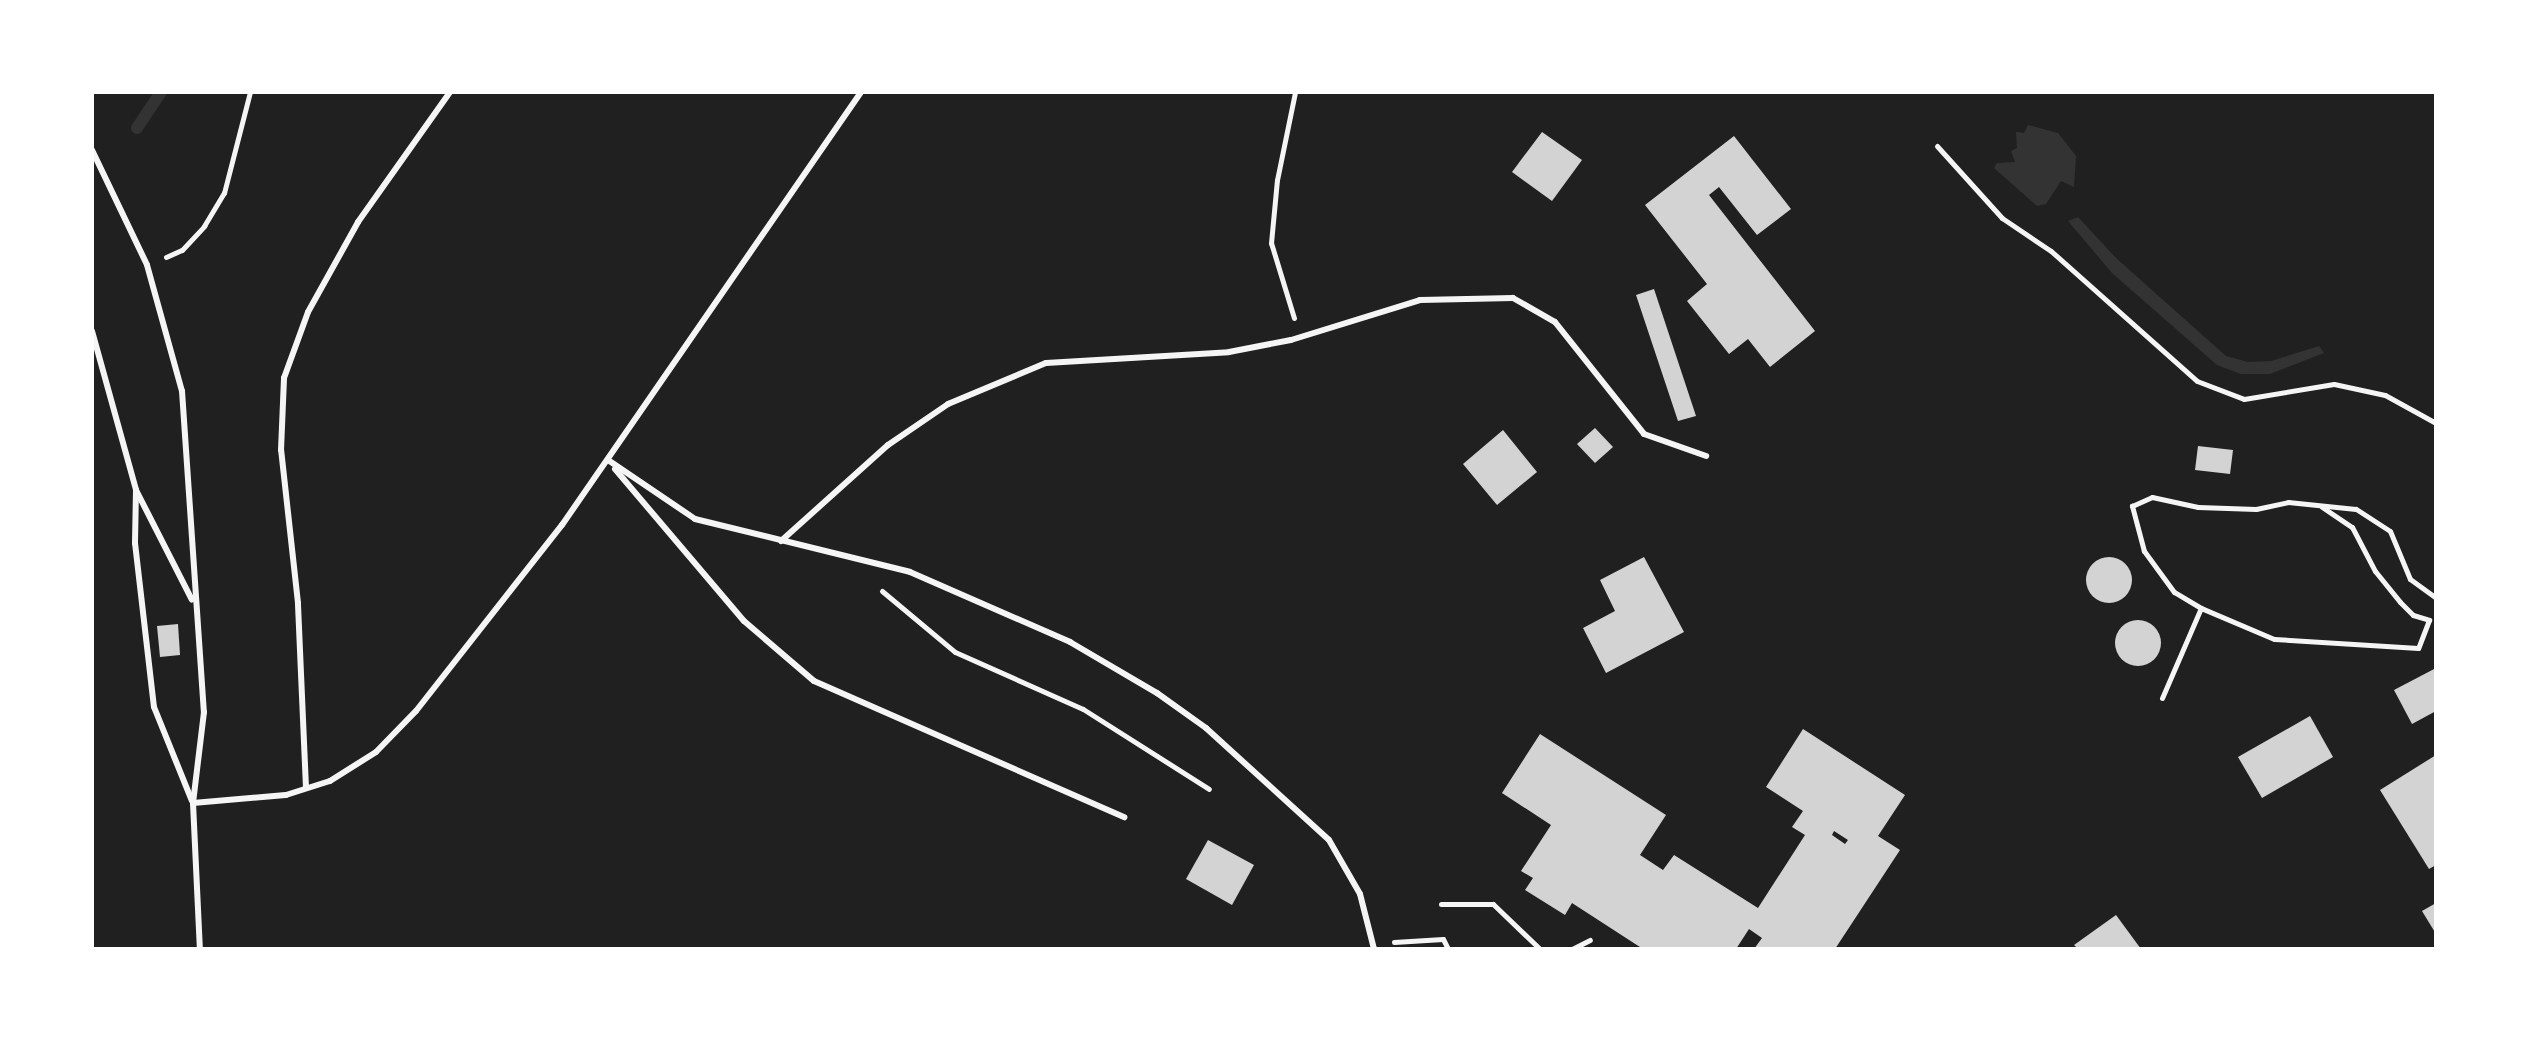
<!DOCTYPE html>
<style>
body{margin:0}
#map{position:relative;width:2528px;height:1041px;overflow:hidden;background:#111;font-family:Lato,sans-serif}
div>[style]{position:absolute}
.green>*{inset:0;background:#202020}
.water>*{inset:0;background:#333}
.stream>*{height:12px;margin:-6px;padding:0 6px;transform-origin:6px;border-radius:6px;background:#333}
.building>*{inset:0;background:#d3d3d3}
.round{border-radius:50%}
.path>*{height:5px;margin:-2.5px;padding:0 2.5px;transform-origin:2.5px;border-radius:2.5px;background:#f5f5f5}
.service>*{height:6px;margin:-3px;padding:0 3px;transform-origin:3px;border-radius:3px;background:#f5f5f5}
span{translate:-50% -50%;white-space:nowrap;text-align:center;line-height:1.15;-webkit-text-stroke:7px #fff;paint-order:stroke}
.frame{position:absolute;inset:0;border:94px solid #fff;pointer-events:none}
</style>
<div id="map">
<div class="green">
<div style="clip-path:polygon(92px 92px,2436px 92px,2436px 949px,92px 949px)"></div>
</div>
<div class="water">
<div style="clip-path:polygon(2028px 125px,2058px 133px,2076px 156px,2074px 187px,2061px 181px,2046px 204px,2037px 206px,1994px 168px,1997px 163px,2015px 162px,2011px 151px,2017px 148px,2016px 132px,2024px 133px)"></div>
<div style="clip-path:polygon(2078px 217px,2116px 258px,2226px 356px,2248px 362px,2271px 361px,2319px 346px,2324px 353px,2270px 374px,2241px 374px,2217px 365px,2112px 273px,2068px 221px)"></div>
</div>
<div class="stream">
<div style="left:137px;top:128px;width:43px;rotate:-56.3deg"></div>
</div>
<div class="building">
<div style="clip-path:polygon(1542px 132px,1582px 160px,1552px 201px,1512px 172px)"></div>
<div style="clip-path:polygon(1734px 136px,1791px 209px,1757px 235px,1719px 187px,1709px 195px,1815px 331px,1770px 367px,1748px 339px,1729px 354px,1687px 301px,1707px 284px,1645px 205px)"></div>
<div style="clip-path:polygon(1654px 289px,1696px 416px,1678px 421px,1636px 295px)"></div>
<div style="clip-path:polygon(1595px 428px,1613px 447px,1595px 463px,1577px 444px)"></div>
<div style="clip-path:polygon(1503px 430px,1537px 472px,1497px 505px,1463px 464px)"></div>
<div style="clip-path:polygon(2198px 446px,2233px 450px,2230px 474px,2195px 470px)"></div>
<div style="clip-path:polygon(1644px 557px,1684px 632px,1606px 673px,1583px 628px,1615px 611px,1600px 580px)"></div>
<div class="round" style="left:2086px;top:557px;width:46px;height:46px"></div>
<div class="round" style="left:2115px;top:620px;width:46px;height:46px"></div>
<div style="clip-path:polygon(178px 624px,180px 655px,160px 657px,157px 626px)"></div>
<div style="clip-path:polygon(2436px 668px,2436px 711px,2412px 724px,2394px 690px)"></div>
<div style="clip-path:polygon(2310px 716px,2333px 757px,2262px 798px,2238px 757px)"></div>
<div style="clip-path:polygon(evenodd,1803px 729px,1905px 795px,1878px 836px,1900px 850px,1835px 949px,1754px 949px,1762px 938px,1749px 929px,1736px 949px,1643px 949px,1572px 903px,1565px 915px,1525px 890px,1533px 878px,1521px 871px,1551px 825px,1502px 793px,1540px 734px,1666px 815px,1640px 855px,1663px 870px,1674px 855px,1758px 908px,1805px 835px,1792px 827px,1803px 811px,1766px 787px,1803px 729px,1834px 831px,1848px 840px,1845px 844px,1832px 835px,1834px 831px)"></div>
<div style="clip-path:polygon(2436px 755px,2436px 865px,2429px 869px,2380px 790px)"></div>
<div style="clip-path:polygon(1208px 840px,1254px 865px,1232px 905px,1186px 879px)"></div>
<div style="clip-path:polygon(2436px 903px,2436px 934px,2422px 911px)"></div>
<div style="clip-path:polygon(2116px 915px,2141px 949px,2078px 949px,2074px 945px)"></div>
</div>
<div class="path">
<div style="left:1937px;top:146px;width:97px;rotate:47.9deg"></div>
<div style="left:2002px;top:218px;width:59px;rotate:34deg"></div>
<div style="left:2051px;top:251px;width:195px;rotate:41.7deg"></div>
<div style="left:2197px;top:381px;width:50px;rotate:21deg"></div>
<div style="left:2244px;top:399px;width:91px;rotate:-9.5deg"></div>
<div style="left:2334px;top:384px;width:52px;rotate:12.2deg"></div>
<div style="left:2385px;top:395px;width:58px;rotate:28.8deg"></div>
<div style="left:166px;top:257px;width:17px;rotate:-24deg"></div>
<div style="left:182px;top:250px;width:33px;rotate:-47deg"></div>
<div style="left:204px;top:226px;width:39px;rotate:-59deg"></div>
<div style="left:224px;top:193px;width:104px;rotate:-75.6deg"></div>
<div style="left:1294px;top:318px;width:78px;rotate:-107deg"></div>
<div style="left:1271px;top:243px;width:63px;rotate:-84.6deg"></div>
<div style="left:1277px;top:180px;width:90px;rotate:-78.4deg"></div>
<div style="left:2322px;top:507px;width:36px;rotate:34deg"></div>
<div style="left:2352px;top:527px;width:50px;rotate:62.4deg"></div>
<div style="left:2375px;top:571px;width:40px;rotate:51deg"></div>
<div style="left:2400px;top:602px;width:18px;rotate:45deg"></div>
<div style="left:2413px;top:615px;width:17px;rotate:17deg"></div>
<div style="left:2429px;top:620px;width:30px;rotate:111deg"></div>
<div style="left:2418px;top:648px;width:144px;rotate:-176.4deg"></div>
<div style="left:2274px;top:639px;width:79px;rotate:-157deg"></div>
<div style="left:2201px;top:608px;width:31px;rotate:-149deg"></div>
<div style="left:2174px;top:592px;width:51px;rotate:-126.2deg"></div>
<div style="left:2144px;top:551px;width:47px;rotate:-104.9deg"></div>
<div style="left:2132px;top:506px;width:22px;rotate:-24deg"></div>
<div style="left:2152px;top:497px;width:47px;rotate:12.3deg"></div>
<div style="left:2198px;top:507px;width:58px;rotate:2deg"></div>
<div style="left:2256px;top:509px;width:33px;rotate:-12deg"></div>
<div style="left:2288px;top:502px;width:68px;rotate:5.9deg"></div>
<div style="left:2356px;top:509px;width:40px;rotate:32.9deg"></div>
<div style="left:2390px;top:531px;width:52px;rotate:67.4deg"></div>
<div style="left:2410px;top:579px;width:32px;rotate:36deg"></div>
<div style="left:882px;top:591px;width:95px;rotate:39.9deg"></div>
<div style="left:955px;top:652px;width:140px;rotate:24deg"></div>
<div style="left:1083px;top:709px;width:149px;rotate:32.4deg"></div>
<div style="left:2162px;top:698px;width:98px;rotate:-66.6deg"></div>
<div style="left:1441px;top:904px;width:52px"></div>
<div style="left:1493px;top:904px;width:65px;rotate:43.8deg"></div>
<div style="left:1394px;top:942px;width:49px;rotate:-3.5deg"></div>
<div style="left:1443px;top:939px;width:11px;rotate:63deg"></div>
<div style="left:1572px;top:949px;width:20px;rotate:-27deg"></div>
</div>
<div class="service">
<div style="left:92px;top:150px;width:127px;rotate:64.4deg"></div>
<div style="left:147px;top:265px;width:131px;rotate:74.5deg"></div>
<div style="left:182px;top:391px;width:322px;rotate:86.1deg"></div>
<div style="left:204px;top:712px;width:92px;rotate:96.9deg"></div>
<div style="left:193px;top:803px;width:146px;rotate:87.3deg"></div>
<div style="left:92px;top:331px;width:165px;rotate:74.5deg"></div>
<div style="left:136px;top:490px;width:123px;rotate:63deg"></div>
<div style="left:608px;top:460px;width:105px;rotate:34.1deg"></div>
<div style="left:695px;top:519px;width:221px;rotate:13.8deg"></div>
<div style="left:910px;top:572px;width:175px;rotate:23.6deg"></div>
<div style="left:1070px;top:642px;width:101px;rotate:30.4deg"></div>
<div style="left:1157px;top:693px;width:60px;rotate:35.5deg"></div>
<div style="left:1206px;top:728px;width:166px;rotate:42.3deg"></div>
<div style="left:1329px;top:840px;width:62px;rotate:60.1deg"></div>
<div style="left:1360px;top:894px;width:57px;rotate:75.7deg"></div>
<div style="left:615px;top:469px;width:199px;rotate:49.7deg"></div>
<div style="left:744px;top:621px;width:92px;rotate:40.6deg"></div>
<div style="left:814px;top:681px;width:339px;rotate:23.7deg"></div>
<div style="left:136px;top:490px;width:53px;rotate:91.1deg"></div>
<div style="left:135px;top:543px;width:165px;rotate:83.4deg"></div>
<div style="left:154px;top:707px;width:101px;rotate:68deg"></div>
<div style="left:781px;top:541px;width:144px;rotate:-41.9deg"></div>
<div style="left:888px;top:445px;width:73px;rotate:-34.3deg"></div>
<div style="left:948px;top:404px;width:106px;rotate:-22.7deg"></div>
<div style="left:1046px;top:363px;width:183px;rotate:-3.4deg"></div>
<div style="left:1229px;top:352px;width:63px;rotate:-11deg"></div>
<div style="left:1291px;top:340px;width:135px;rotate:-17.2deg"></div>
<div style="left:1420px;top:300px;width:93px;rotate:-1.2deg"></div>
<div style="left:1513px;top:298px;width:48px;rotate:29.7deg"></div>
<div style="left:1555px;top:322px;width:143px;rotate:51.5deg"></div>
<div style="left:1644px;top:434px;width:66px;rotate:19.5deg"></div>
<div style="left:306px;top:788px;width:185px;rotate:-92.5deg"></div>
<div style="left:298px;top:603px;width:154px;rotate:-96.3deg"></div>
<div style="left:281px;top:450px;width:72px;rotate:-87.6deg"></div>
<div style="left:284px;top:378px;width:70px;rotate:-70deg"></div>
<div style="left:308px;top:312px;width:103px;rotate:-60.9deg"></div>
<div style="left:358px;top:222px;width:159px;rotate:-54.7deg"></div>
<div style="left:193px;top:803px;width:93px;rotate:-4.9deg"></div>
<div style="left:286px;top:795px;width:46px;rotate:-17.7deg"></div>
<div style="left:330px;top:781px;width:54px;rotate:-32.2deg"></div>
<div style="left:376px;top:752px;width:57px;rotate:-45.7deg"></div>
<div style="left:416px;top:711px;width:236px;rotate:-51.9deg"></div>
<div style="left:562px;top:525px;width:526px;rotate:-55.37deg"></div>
</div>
<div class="frame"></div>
</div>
